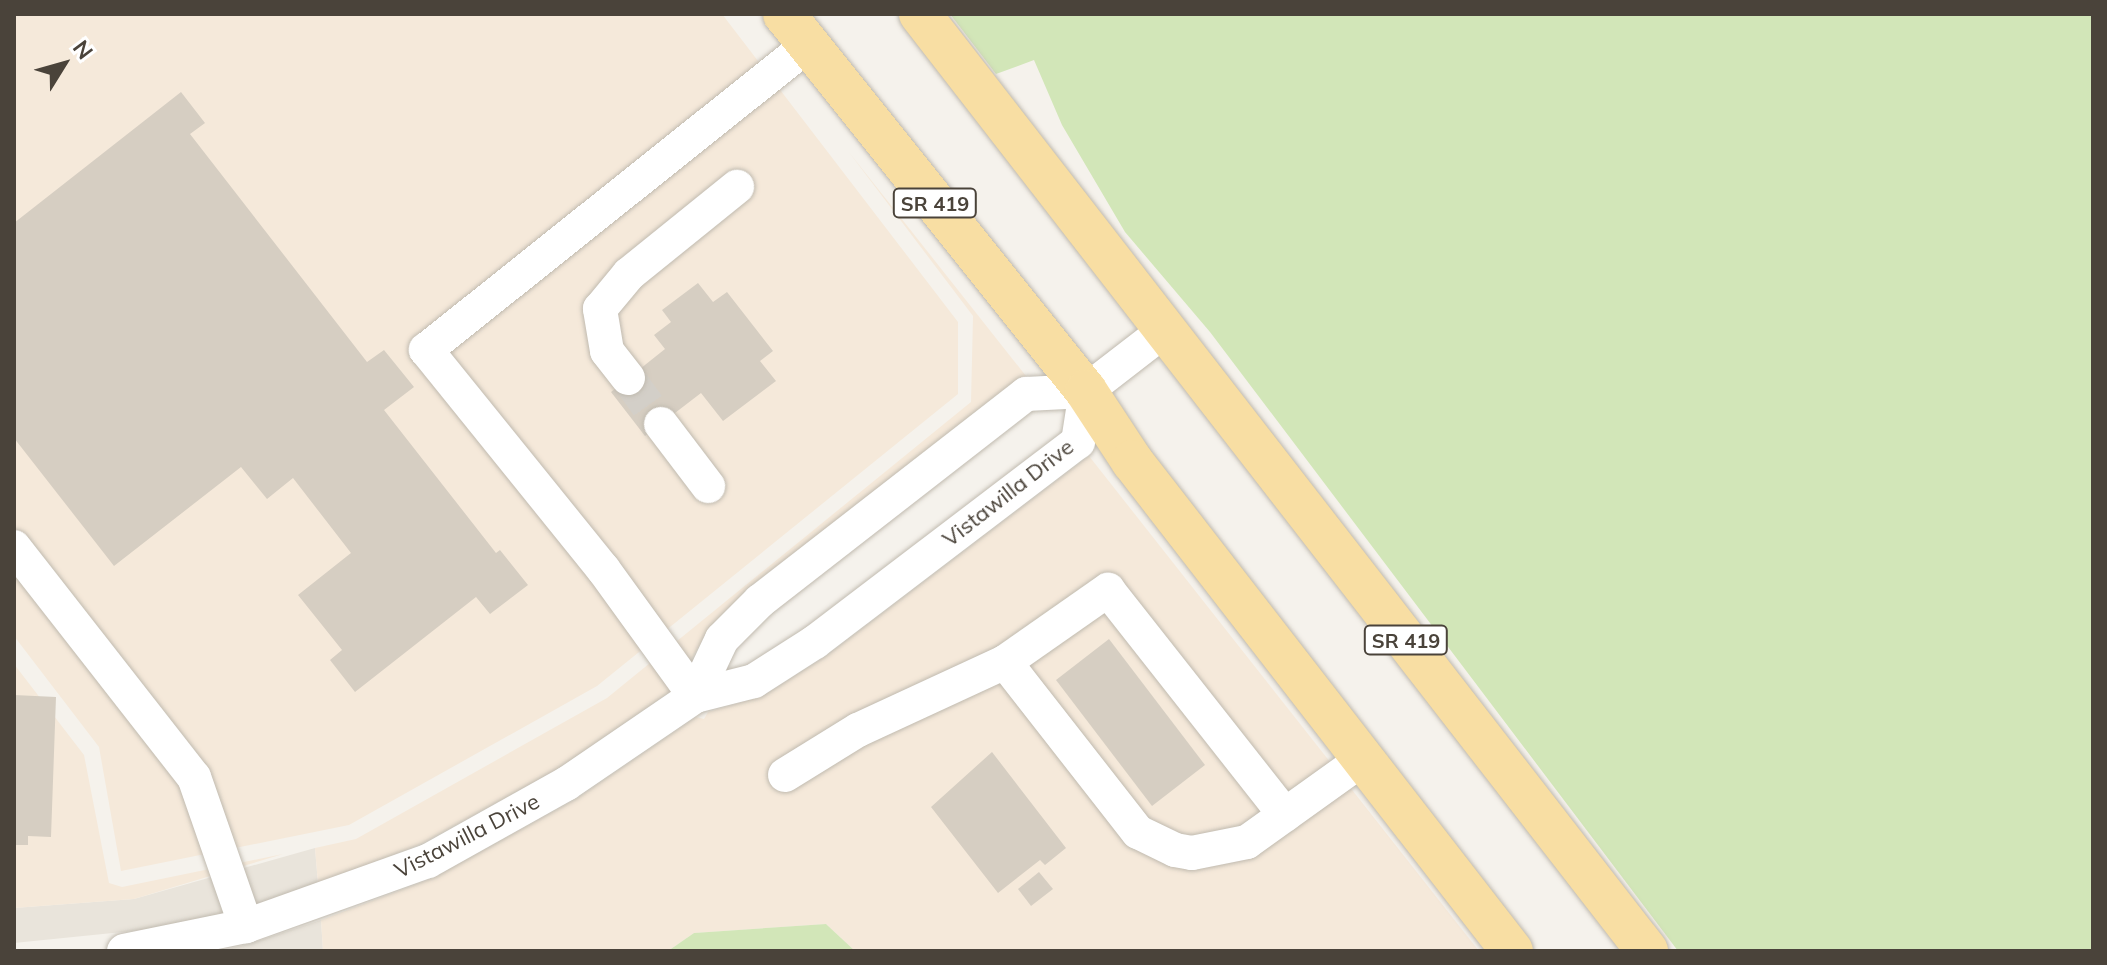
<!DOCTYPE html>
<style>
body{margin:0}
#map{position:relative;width:2107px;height:965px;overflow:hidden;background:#f5f2ec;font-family:Mulish,sans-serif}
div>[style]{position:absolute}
.residential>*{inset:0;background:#e9e4db}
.commercial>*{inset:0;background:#f5e9da}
.green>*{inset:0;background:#d2e6b8}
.building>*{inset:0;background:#d6cec2}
.minor-tunnel>*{height:34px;margin-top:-17px;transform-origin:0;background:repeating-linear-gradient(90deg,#d3cfc8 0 34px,transparent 0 51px)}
.roads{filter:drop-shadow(0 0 2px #c0baaf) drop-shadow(0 0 2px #c0baaf)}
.minor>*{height:34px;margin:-17px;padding:0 17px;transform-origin:17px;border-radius:17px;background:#fff}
.major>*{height:42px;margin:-21px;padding:0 21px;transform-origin:21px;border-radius:21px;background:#f8dea3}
span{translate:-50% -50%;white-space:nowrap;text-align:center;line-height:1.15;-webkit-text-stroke:7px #fff;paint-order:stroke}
.shield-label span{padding:2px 6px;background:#fff;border:2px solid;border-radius:6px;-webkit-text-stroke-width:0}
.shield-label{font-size:20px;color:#4a433a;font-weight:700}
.street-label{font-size:22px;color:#4a433a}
.frame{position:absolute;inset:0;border:16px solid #4a433a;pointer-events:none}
.north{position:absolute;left:24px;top:24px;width:80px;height:80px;-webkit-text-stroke:6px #fff;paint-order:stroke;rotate:53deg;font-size:22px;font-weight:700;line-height:32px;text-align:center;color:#4a433a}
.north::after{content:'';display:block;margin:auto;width:28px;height:36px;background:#4a433a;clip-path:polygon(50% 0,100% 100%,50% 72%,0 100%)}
</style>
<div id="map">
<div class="residential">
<div style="clip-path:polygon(315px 848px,318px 884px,243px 908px,162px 928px,14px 943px,14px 908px,134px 899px)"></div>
<div style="clip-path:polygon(321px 920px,323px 951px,220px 951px,249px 944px)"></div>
</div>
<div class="commercial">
<div style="clip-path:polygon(14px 14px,722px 14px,958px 322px,958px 394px,597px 686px,349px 825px,121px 871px,99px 747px,14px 636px)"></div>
<div style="clip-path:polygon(848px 151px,1026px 376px,748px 588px,710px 627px,674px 689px,558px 769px,421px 844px,318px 884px,315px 848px,356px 839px,607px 698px,971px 402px,973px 316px)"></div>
<div style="clip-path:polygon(1089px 456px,1479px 951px,855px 951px,826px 924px,694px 933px,668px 951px,323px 951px,321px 920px,433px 878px,576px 799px,696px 717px,704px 719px,708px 712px,763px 696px,826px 656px)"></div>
<div style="clip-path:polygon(14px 664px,84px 755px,109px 883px,122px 887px,283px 854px,134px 899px,14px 908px)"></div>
</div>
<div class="green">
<div style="clip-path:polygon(950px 14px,2093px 14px,2093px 951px,1678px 951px,1210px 332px,1125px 232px,1062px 125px,1034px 60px,996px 74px)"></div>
<div style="clip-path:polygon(826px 924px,855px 951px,668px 951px,694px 933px)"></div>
</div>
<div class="building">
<div style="clip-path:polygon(181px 92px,205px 123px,190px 134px,367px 362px,384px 350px,414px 387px,384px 410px,496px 553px,500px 550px,528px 585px,490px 614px,476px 597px,355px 692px,330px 660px,342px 650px,298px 595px,351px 553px,293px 478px,267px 499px,241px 467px,114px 566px,14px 438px,14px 223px)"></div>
<div style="clip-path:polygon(698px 283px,713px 302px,727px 292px,773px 351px,760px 361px,776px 381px,723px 421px,701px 393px,645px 436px,611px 392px,665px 349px,654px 335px,671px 322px,662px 310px)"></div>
<div style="clip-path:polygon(1109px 639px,1205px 765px,1152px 806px,1056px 680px)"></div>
<div style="clip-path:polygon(14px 695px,56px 697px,51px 837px,28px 836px,28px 845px,14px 845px)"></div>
<div style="clip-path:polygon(992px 752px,1066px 848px,1045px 865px,1040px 860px,998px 893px,931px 807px)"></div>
<div style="clip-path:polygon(1039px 872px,1053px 889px,1031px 906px,1018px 889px)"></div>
</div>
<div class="minor-tunnel">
<div style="left:628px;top:378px;width:57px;rotate:54.3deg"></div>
</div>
<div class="roads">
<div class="minor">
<div style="left:628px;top:378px;width:34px;rotate:-128deg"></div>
<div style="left:607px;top:351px;width:43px;rotate:-99.5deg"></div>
<div style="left:600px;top:309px;width:45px;rotate:-50.4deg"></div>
<div style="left:629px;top:274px;width:139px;rotate:-38.9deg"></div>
<div style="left:661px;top:424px;width:78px;rotate:52.8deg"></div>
<div style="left:14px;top:547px;width:292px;rotate:52deg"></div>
<div style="left:194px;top:777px;width:158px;rotate:70.8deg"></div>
<div style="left:1005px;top:662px;width:216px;rotate:52deg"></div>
<div style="left:1138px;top:832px;width:41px;rotate:25.9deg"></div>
<div style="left:1175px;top:850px;width:17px;rotate:10deg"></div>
<div style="left:1192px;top:853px;width:56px;rotate:-11.3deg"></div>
<div style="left:1247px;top:842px;width:143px;rotate:-35.6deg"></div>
<div style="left:695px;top:696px;width:157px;rotate:-125.9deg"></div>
<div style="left:603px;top:569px;width:282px;rotate:-128.9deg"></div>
<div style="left:426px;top:350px;width:489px;rotate:-38.6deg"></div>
<div style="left:695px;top:696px;width:63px;rotate:-64.7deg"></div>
<div style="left:722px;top:639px;width:54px;rotate:-45deg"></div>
<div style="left:760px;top:601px;width:337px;rotate:-37.9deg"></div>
<div style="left:1026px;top:394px;width:60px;rotate:-2.9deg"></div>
<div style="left:1086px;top:391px;width:100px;rotate:-37.7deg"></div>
<div style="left:785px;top:775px;width:86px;rotate:-31.7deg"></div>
<div style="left:858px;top:730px;width:162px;rotate:-24.8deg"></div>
<div style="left:1005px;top:662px;width:126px;rotate:-35deg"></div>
<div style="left:1108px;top:590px;width:286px;rotate:51.8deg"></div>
<div style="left:124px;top:951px;width:125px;rotate:-11.6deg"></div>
<div style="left:246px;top:926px;width:193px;rotate:-19.7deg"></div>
<div style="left:428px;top:861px;width:158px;rotate:-29.2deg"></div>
<div style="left:566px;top:784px;width:156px;rotate:-34.3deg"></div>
<div style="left:695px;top:696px;width:61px;rotate:-14.3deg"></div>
<div style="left:754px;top:681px;width:72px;rotate:-32.6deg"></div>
<div style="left:815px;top:642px;width:330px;rotate:-37.3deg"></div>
<div style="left:1078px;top:442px;width:52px;rotate:-81.1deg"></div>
</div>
<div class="major">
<div style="left:784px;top:14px;width:483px;rotate:51.3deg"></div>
<div style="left:1086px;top:391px;width:84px;rotate:56.7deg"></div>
<div style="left:1132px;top:461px;width:620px;rotate:52.21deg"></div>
<div style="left:920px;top:14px;width:1186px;rotate:52.19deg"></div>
</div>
</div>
<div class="shield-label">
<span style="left:935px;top:203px">SR 419</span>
<span style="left:1406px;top:640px">SR 419</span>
</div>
<div class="street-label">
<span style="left:1008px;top:493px;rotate:-38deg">Vistawilla Drive</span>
<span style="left:467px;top:836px;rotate:-27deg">Vistawilla Drive</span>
</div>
<div class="frame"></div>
<div class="north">N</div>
</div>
